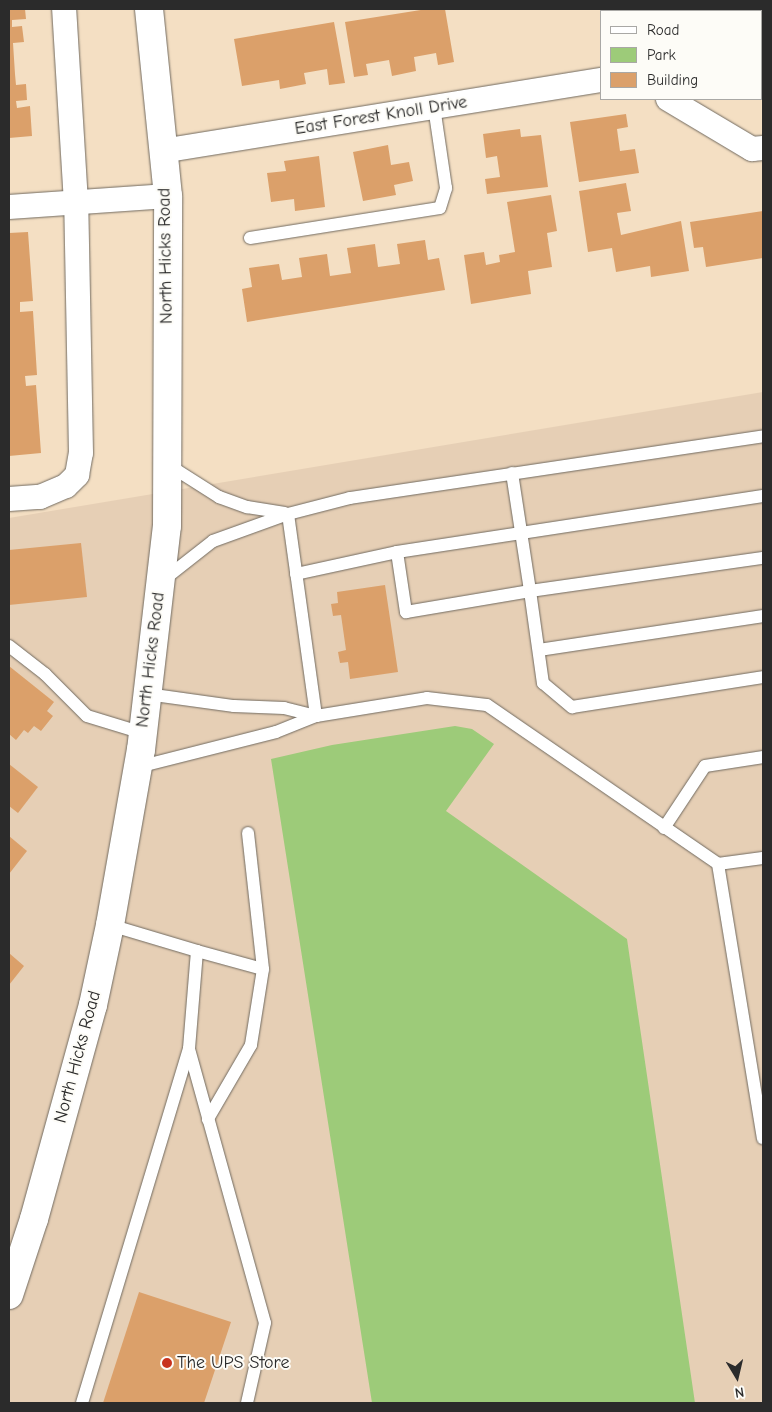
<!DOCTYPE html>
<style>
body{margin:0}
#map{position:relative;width:772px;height:1412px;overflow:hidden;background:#f4dfc3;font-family:"Comic Neue",sans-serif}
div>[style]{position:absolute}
.built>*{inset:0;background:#e6cfb5}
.green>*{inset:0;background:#9dcb79}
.building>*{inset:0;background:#dba06a}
.roads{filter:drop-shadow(0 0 1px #716a60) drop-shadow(0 0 1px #716a60)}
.service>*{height:12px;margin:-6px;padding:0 6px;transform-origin:6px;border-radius:6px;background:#fff}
.minor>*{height:24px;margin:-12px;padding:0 12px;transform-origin:12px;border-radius:12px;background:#fff}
.secondary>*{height:28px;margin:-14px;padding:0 14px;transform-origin:14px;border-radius:14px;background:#fff}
.dots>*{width:14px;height:14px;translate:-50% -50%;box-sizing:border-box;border:2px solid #fdfcf7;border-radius:50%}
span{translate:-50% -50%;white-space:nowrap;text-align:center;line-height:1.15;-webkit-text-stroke:4px #fdfcf7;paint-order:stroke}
.street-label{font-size:18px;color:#2b2b2b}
.poi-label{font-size:18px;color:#2b2b2b}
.left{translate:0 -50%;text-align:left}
.frame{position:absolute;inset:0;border:10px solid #2b2b2b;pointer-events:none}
.legend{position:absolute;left:600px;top:10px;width:162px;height:90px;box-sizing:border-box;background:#fdfcf7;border:1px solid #a9a8a5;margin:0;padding:6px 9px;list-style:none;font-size:15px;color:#2b2b2b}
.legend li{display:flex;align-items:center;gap:10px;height:25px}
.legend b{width:25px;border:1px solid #a9a8a5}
.north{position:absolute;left:712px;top:1352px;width:50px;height:50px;-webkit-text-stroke:4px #fdfcf7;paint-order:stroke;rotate:171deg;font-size:14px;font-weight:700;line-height:20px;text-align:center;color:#2b2b2b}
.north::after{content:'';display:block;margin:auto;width:18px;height:22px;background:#2b2b2b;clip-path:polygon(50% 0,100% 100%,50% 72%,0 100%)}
</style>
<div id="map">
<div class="built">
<div style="clip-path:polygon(763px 392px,763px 1403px,9px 1403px,9px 518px)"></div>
</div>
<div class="green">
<div style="clip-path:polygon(455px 726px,472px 729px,494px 744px,446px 811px,627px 939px,695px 1403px,372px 1403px,271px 759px,332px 745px)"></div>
</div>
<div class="building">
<div style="clip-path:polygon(9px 9px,25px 9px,26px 19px,12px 20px,12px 27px,22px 26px,24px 42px,13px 43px,15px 74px,16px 85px,26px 84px,27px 100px,16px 101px,17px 108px,30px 106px,32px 136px,9px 138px)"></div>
<div style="clip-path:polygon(427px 9px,445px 9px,454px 62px,438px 65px,436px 53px,414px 57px,416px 71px,392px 76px,389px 60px,366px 64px,368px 75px,354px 77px,345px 22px)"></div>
<div style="clip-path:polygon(673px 9px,701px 9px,701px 11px,673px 11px)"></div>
<div style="clip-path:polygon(334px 22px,345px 83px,329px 85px,327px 69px,304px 73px,306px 84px,280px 89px,279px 80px,242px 86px,234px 39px)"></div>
<div style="clip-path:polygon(626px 114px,628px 127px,617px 129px,620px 151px,635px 149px,639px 173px,579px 182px,570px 122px)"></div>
<div style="clip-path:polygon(520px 129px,521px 137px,541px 135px,548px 187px,487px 194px,485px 179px,500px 177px,497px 156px,486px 158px,483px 134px)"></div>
<div style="clip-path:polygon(388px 145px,391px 165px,409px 162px,413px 181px,394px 185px,396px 195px,363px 201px,353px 152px)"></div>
<div style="clip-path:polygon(319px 156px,325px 207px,295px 211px,294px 199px,271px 202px,267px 173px,286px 171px,284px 161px)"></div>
<div style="clip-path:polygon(626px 183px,631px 211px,617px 213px,621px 235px,681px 221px,689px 271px,651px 277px,650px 266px,616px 272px,612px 248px,588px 252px,579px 191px)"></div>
<div style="clip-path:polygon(551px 195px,557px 231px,547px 233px,552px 267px,528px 271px,531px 294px,471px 304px,464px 255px,484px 252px,486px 265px,500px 262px,499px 255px,515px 252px,507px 202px)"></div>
<div style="clip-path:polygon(763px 211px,763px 258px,706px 267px,703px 247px,694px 248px,690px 222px)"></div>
<div style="clip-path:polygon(28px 232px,33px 301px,20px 302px,20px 312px,33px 311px,37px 375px,25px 376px,26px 386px,36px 385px,41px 453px,9px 456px,9px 233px)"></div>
<div style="clip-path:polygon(425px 240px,428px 260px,439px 258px,445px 290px,247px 322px,242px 289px,252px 287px,249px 268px,279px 264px,282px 280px,302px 277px,299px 258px,327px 254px,330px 276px,351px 273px,347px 248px,375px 244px,378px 267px,400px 264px,397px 244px)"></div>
<div style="clip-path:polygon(81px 543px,87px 597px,9px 605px,9px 550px)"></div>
<div style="clip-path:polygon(385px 585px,398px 672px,350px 679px,348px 662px,340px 663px,338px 652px,346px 650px,341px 615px,333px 616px,331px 604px,338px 603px,337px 592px)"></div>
<div style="clip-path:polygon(9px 666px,54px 702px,47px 711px,53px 716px,41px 731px,34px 726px,28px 733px,24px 730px,16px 740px,9px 734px)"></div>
<div style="clip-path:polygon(9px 764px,38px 787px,18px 813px,9px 806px)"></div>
<div style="clip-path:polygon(9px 836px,27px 851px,9px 874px)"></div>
<div style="clip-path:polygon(9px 953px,24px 966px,9px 985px)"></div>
<div style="clip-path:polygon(139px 1292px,231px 1322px,204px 1403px,103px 1403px)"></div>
</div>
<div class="roads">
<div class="service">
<div style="left:250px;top:238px;width:192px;rotate:-9deg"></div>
<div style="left:440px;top:208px;width:21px;rotate:-73deg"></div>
<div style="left:446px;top:188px;width:82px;rotate:-98.4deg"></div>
<div style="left:167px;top:464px;width:62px;rotate:32.4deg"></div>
<div style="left:219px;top:497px;width:30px;rotate:20deg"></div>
<div style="left:247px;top:507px;width:38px;rotate:9deg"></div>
<div style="left:512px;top:473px;width:119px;rotate:81.3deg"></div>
<div style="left:530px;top:591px;width:235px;rotate:-8.1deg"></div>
<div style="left:288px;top:514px;width:204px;rotate:82.1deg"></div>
<div style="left:397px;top:552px;width:370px;rotate:-8.7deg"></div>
<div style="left:296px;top:574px;width:103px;rotate:-12.3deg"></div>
<div style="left:397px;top:552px;width:61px;rotate:81.5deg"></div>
<div style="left:406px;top:612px;width:126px;rotate:-9.6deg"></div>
<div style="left:530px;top:591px;width:93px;rotate:82deg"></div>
<div style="left:543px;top:683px;width:38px;rotate:40deg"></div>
<div style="left:572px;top:707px;width:193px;rotate:-8.9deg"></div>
<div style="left:162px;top:581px;width:65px;rotate:-38.1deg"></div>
<div style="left:213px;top:541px;width:80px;rotate:-19.8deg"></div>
<div style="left:288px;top:514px;width:64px;rotate:-14.5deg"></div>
<div style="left:350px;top:498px;width:418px;rotate:-8.5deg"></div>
<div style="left:9px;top:646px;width:46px;rotate:37.9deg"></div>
<div style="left:45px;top:674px;width:59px;rotate:45deg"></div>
<div style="left:87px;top:716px;width:59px;rotate:16.9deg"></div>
<div style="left:539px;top:650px;width:227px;rotate:-8.6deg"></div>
<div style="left:147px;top:694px;width:88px;rotate:7.9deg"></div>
<div style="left:234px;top:706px;width:50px;rotate:2.3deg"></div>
<div style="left:284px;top:708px;width:33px;rotate:14deg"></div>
<div style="left:138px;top:767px;width:142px;rotate:-14.2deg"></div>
<div style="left:276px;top:732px;width:43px;rotate:-21.8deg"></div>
<div style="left:316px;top:716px;width:112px;rotate:-9.2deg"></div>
<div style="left:427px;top:698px;width:60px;rotate:6.7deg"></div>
<div style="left:487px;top:705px;width:280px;rotate:34.5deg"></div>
<div style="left:718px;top:864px;width:45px;rotate:-7.6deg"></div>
<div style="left:664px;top:828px;width:74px;rotate:-56.5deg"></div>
<div style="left:705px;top:766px;width:59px;rotate:-8.8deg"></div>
<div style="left:248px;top:833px;width:137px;rotate:83.7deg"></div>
<div style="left:718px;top:864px;width:278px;rotate:80.7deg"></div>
<div style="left:110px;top:925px;width:91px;rotate:16.6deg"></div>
<div style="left:197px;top:951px;width:98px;rotate:94.7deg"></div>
<div style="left:189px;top:1049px;width:284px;rotate:74.5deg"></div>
<div style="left:265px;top:1323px;width:82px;rotate:102.7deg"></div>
<div style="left:197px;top:951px;width:68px;rotate:15.3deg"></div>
<div style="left:263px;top:969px;width:77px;rotate:99deg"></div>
<div style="left:251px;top:1045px;width:86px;rotate:120.2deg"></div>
<div style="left:82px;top:1403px;width:370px;rotate:-73.2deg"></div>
</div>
<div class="minor">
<div style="left:668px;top:99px;width:98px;rotate:30.8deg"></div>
<div style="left:752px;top:149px;width:11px;rotate:-5deg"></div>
<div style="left:162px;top:151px;width:445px;rotate:-9.2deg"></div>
<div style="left:9px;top:207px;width:159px;rotate:-4deg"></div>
<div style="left:9px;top:499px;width:31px;rotate:-4deg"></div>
<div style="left:40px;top:497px;width:28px;rotate:-23deg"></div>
<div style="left:66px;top:486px;width:16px;rotate:-45deg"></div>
<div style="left:77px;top:475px;width:22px;rotate:-80deg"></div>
<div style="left:81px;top:453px;width:250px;rotate:-91.1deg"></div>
<div style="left:76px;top:203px;width:194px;rotate:-93.5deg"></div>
</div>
<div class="secondary">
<div style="left:9px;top:1295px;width:80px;rotate:-71.8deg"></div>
<div style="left:34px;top:1219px;width:222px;rotate:-74.6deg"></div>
<div style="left:93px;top:1005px;width:82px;rotate:-78deg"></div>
<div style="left:110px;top:925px;width:178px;rotate:-80deg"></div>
<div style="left:141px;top:750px;width:226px;rotate:-83.4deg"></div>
<div style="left:167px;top:526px;width:330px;rotate:-89.8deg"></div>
<div style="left:168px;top:196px;width:188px;rotate:-95.8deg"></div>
</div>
</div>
<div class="dots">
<div style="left:167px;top:1363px;background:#c8321e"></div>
</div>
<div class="street-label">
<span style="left:381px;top:116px;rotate:-9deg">East Forest Knoll Drive</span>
<span style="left:166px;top:256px;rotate:-91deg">North Hicks Road</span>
<span style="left:151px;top:660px;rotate:-83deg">North Hicks Road</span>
<span style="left:78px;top:1057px;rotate:-75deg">North Hicks Road</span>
</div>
<div class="poi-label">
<span class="left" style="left:177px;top:1363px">The UPS Store</span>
</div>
<div class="frame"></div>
<ul class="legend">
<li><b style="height:6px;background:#fff"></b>Road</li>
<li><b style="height:14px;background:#9dcb79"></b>Park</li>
<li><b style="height:14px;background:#dba06a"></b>Building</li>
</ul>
<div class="north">N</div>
</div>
